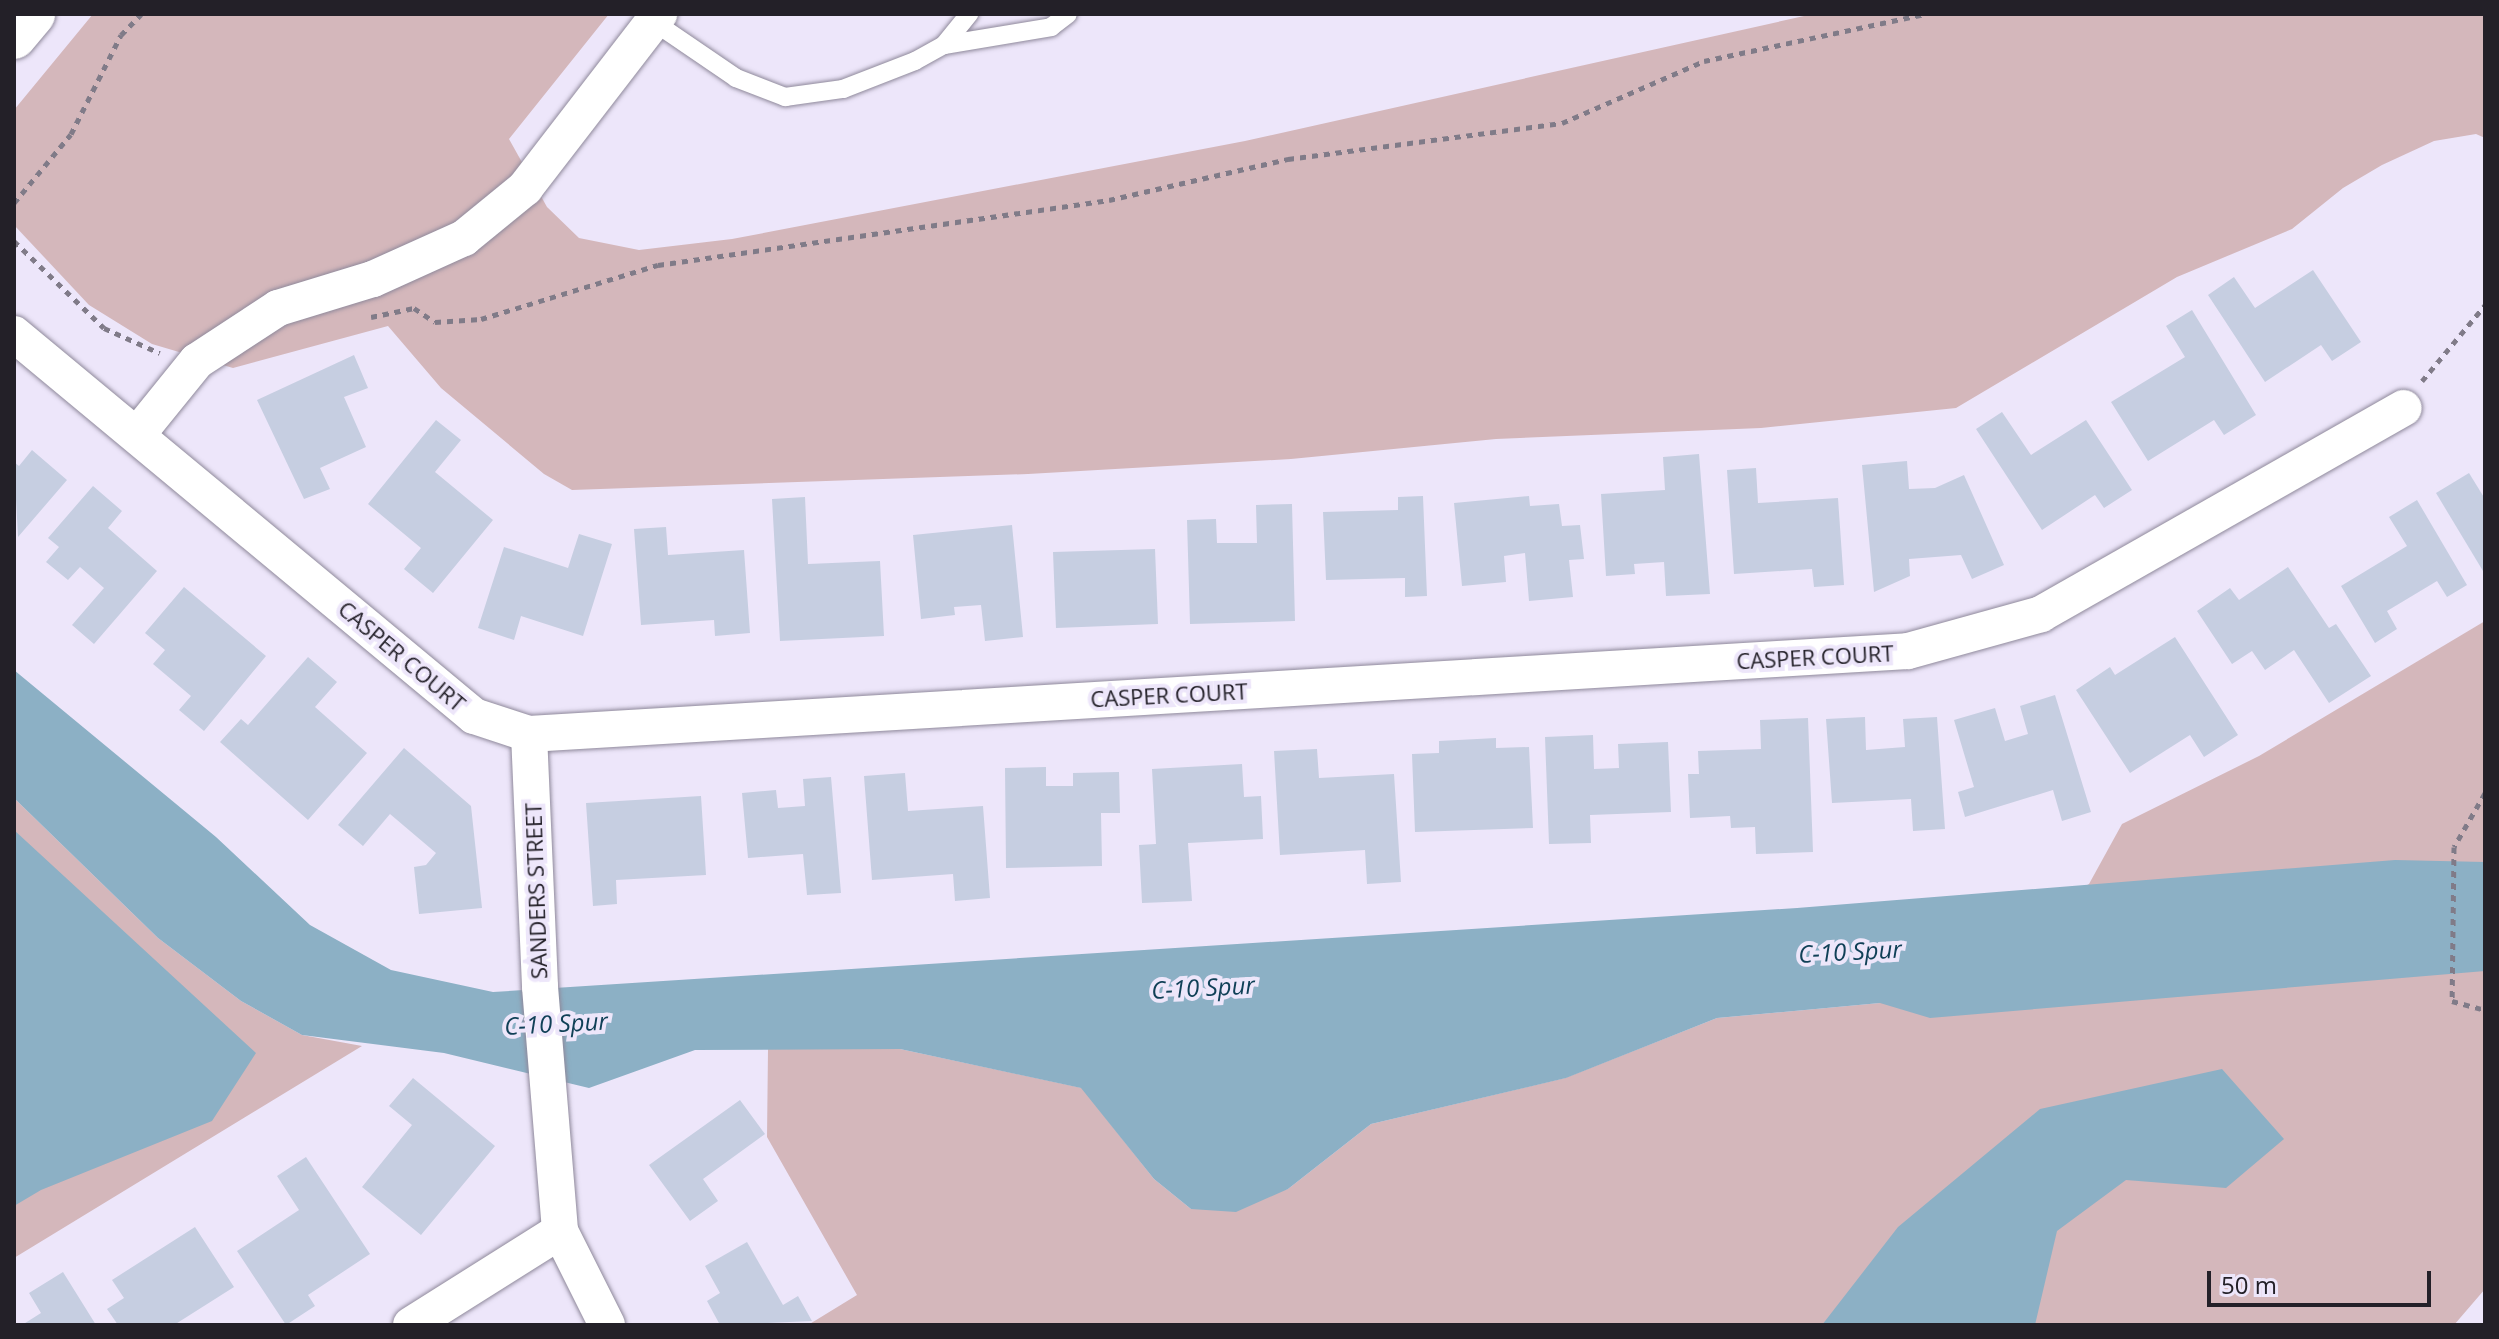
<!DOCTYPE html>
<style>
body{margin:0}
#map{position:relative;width:2499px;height:1339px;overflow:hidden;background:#ede6fa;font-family:"Open Sans",sans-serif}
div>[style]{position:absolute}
.green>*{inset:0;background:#d4b7bb}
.water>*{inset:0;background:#8cb0c5}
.building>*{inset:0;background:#c6cee1}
.path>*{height:5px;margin-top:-2.5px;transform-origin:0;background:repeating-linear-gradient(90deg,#807b88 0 6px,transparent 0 12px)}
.roads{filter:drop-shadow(0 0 2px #8f899b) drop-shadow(0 0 2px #8f899b)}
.lane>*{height:18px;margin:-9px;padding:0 9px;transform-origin:9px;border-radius:9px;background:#fff}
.street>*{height:36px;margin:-18px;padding:0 18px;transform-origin:18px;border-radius:18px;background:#fff}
.secondary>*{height:44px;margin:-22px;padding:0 22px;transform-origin:22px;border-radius:22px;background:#fff}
span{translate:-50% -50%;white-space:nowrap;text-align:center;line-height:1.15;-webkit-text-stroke:8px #ede6fa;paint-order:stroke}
.street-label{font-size:22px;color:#232028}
.water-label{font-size:24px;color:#104057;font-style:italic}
.frame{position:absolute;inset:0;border:16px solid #232028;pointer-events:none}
.scale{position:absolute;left:2207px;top:1271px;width:224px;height:36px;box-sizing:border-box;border:4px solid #232028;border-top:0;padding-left:10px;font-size:24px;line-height:28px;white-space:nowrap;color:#232028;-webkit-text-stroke:6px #ede6fa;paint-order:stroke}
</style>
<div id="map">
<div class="green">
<div style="clip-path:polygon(93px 14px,609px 14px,509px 139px,547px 207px,579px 238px,639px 250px,732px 239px,1245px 141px,1813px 14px,2485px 14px,2485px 138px,2476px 134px,2434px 141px,2382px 165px,2343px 188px,2292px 229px,2177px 277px,1956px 408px,1761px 428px,1496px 439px,1291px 459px,1028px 474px,572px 490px,544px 474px,441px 388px,388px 326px,233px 368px,152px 344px,89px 305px,14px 225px,14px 110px)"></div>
<div style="clip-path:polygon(2485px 621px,2485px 1289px,2454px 1325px,808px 1325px,857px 1295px,767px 1137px,768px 1049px,900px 1049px,1082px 1088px,1154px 1179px,1191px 1209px,1288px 1189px,1371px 1124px,1565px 1078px,1717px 1018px,1880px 1003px,2089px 884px,2122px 824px,2259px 756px)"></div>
<div style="clip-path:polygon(14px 798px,158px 938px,241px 1001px,302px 1035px,362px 1046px,14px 1258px)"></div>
</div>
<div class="water">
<div style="clip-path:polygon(14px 670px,216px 837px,310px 925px,391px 970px,493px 992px,1797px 908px,2395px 860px,2485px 862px,2485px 971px,1930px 1018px,1880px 1003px,1717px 1018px,1566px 1078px,1371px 1124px,1288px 1189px,1236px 1212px,1191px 1209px,1154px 1179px,1081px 1088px,900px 1049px,695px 1050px,589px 1088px,444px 1053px,302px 1035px,241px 1001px,158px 938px,14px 798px)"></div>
<div style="clip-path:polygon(14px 830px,256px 1053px,212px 1121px,41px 1190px,14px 1206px)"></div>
<div style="clip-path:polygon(2222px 1069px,2284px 1139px,2226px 1188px,2126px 1180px,2057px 1231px,2035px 1325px,1822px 1325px,1898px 1227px,2040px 1109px)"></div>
</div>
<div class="building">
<div style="clip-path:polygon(2313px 270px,2361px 342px,2332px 361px,2321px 345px,2265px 382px,2208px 295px,2234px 277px,2255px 308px)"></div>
<div style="clip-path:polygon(2192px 310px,2256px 415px,2224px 435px,2214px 420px,2148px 461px,2111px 402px,2185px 357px,2166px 326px)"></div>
<div style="clip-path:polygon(354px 355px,368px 388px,344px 397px,366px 447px,320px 468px,330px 489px,304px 499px,257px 400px)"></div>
<div style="clip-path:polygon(2002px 412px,2031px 455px,2086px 420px,2132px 490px,2104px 508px,2095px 495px,2042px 530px,1976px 429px)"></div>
<div style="clip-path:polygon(436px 420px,461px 440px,435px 472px,493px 520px,433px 593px,404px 569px,421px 548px,368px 504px)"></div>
<div style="clip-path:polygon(32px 450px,67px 480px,18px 537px,14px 462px,19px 466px)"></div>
<div style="clip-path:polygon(1699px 454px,1710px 594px,1666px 596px,1664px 562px,1634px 564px,1635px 574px,1606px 576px,1601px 494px,1665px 490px,1663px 457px)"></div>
<div style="clip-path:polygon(1907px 461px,1909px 489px,1935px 488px,1964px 475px,2004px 565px,1972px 579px,1961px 555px,1909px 559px,1910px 576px,1874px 592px,1862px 465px)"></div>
<div style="clip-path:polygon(1756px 468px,1758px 503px,1838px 498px,1844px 585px,1814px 587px,1812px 569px,1734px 574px,1727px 470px)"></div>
<div style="clip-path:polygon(2469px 473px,2485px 499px,2483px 571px,2436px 493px)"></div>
<div style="clip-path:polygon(93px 486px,122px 511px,108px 528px,157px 571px,94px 644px,72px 625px,104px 588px,80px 567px,68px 580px,46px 562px,59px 547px,48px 538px)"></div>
<div style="clip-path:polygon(1423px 496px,1427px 596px,1405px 597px,1405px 578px,1326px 580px,1323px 512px,1398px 510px,1398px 497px)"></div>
<div style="clip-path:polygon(1529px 496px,1530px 506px,1559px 504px,1562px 526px,1580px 525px,1584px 559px,1569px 560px,1573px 597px,1529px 601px,1525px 553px,1504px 556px,1506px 582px,1462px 586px,1454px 503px)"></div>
<div style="clip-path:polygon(805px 497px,808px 564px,880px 561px,884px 636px,780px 641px,772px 499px)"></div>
<div style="clip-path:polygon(2417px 500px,2467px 585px,2447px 597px,2437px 581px,2387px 611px,2397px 629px,2375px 643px,2341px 586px,2407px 546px,2389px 517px)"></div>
<div style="clip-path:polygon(1292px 504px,1295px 621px,1190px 624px,1187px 520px,1216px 519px,1217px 543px,1257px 543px,1256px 505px)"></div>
<div style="clip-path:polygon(1012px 525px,1023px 637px,985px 641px,981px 605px,954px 607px,955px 615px,921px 619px,913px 535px)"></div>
<div style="clip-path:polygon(666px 527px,668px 555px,744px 550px,750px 633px,715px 636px,714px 620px,641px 625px,634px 529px)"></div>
<div style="clip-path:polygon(579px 534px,612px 544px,583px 636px,521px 616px,514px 640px,478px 628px,504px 547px,568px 568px)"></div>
<div style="clip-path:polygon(1155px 549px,1158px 624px,1056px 628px,1053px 552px)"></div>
<div style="clip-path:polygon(2288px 567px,2329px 628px,2336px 624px,2371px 676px,2329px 703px,2294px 650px,2265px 670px,2252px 651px,2232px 664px,2197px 611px,2230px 588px,2239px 600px)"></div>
<div style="clip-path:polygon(184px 587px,266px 656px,204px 731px,179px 710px,191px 696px,153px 664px,165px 650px,145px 633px)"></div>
<div style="clip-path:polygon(2175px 637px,2238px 735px,2204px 757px,2190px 735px,2130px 773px,2076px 690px,2110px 667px,2115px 675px)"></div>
<div style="clip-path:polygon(308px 657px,337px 682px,315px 707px,367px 753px,308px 820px,220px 742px,241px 719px,248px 725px)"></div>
<div style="clip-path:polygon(2055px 695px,2091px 812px,2062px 821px,2053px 790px,1965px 817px,1958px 792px,1974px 787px,1954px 720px,1995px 708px,2005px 741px,2028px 734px,2020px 706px)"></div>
<div style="clip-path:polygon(1865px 717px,1866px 750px,1905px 747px,1903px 719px,1937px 717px,1945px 829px,1913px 831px,1911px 799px,1832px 803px,1826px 719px)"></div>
<div style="clip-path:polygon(1808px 718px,1813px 852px,1756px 854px,1755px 827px,1731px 828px,1730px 816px,1690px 818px,1688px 774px,1699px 774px,1698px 751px,1761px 749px,1760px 720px)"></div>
<div style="clip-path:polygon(1593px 735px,1594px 769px,1619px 768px,1618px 744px,1668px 742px,1671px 812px,1590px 815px,1591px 843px,1549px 844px,1545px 737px)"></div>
<div style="clip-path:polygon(1496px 738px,1496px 748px,1529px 747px,1533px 828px,1415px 832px,1412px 754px,1439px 753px,1439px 741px)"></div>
<div style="clip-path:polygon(404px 748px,471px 806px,482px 908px,419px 914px,414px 867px,426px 865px,436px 853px,390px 814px,363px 846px,338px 825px)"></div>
<div style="clip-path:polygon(1317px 749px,1319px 778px,1394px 774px,1401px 882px,1367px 884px,1365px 850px,1280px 855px,1274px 751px)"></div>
<div style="clip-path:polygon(1242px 764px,1244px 797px,1261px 796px,1263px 839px,1188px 843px,1192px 901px,1142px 903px,1139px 845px,1156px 844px,1152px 769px)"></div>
<div style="clip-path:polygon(1046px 767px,1046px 786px,1073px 786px,1073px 773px,1119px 772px,1120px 813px,1101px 813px,1102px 866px,1006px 868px,1005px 768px)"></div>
<div style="clip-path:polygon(905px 773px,908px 811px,983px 806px,990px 898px,955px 901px,953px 874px,872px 880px,864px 776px)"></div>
<div style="clip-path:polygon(831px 777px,841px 893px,807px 895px,803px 854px,748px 858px,742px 793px,776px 790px,778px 808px,805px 806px,803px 779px)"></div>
<div style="clip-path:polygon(701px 796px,706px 875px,616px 880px,617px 904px,593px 906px,586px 803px)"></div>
<div style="clip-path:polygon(413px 1078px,495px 1146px,421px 1235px,362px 1187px,412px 1125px,389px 1106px)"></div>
<div style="clip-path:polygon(740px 1100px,765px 1134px,703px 1179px,718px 1201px,690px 1221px,649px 1165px)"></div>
<div style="clip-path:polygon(306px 1157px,370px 1254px,308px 1295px,315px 1306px,286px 1325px,237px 1251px,299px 1210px,277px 1176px)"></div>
<div style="clip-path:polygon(195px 1227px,234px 1287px,174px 1325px,118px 1325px,107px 1309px,124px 1298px,112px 1280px)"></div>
<div style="clip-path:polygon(747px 1242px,783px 1305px,798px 1296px,812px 1321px,720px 1325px,707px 1301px,720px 1293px,705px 1266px)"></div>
<div style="clip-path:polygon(63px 1272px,96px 1325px,22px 1325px,41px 1313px,29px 1293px)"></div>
</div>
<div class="path">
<div style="left:14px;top:203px;width:89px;rotate:-50.4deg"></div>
<div style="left:71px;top:134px;width:111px;rotate:-63.2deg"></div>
<div style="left:121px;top:35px;width:29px;rotate:-46deg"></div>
<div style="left:14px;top:241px;width:125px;rotate:44deg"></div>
<div style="left:104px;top:328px;width:61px;rotate:24.1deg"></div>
<div style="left:371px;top:317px;width:44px;rotate:-11.8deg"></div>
<div style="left:414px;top:308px;width:25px;rotate:34deg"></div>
<div style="left:435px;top:322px;width:46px;rotate:-3.7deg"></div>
<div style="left:481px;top:319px;width:185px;rotate:-17deg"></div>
<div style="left:658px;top:265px;width:456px;rotate:-8.2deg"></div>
<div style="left:1109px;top:200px;width:184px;rotate:-12.9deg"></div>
<div style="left:1288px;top:159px;width:276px;rotate:-7.5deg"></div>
<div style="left:1562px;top:123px;width:155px;rotate:-23.6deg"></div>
<div style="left:1704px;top:61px;width:227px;rotate:-12deg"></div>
<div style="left:2422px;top:381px;width:99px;rotate:-50.3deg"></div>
<div style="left:2485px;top:793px;width:62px;rotate:119.9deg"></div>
<div style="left:2454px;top:847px;width:154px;rotate:90.7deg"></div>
<div style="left:2452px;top:1001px;width:34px;rotate:15deg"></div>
</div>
<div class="roads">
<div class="lane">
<div style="left:654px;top:22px;width:99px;rotate:34.3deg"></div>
<div style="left:736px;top:78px;width:53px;rotate:21.2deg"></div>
<div style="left:785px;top:97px;width:59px;rotate:-7.9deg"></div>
<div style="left:843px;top:89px;width:77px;rotate:-21.3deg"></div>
<div style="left:915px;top:61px;width:33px;rotate:-29deg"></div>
<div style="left:944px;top:45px;width:40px;rotate:-51deg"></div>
<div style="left:944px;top:45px;width:109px;rotate:-9.5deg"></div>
<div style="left:1051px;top:27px;width:21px;rotate:-37deg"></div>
</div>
<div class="street">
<div style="left:14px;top:334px;width:598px;rotate:39.71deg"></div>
<div style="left:474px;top:716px;width:58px;rotate:18.1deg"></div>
<div style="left:529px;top:734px;width:1381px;rotate:-3.44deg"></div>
<div style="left:1908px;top:651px;width:138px;rotate:-15.5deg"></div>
<div style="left:2041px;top:614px;width:417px;rotate:-29.6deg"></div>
<div style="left:137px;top:435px;width:95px;rotate:-51deg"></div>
<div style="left:197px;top:361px;width:97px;rotate:-33.2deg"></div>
<div style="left:278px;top:308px;width:99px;rotate:-17deg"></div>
<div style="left:373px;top:279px;width:100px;rotate:-24.3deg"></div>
<div style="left:464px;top:238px;width:79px;rotate:-39.3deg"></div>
<div style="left:525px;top:188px;width:220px;rotate:-52.4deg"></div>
<div style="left:529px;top:734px;width:253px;rotate:87.5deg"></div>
<div style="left:540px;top:987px;width:245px;rotate:85.3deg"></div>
<div style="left:560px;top:1231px;width:105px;rotate:63.4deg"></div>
<div style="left:411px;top:1325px;width:176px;rotate:-32.2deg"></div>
</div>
<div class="secondary">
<div style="left:14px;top:37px;width:30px;rotate:-50deg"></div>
</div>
</div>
<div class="street-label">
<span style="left:402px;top:656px;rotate:40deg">CASPER COURT</span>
<span style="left:1815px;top:657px;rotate:-3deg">CASPER COURT</span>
<span style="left:1169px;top:695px;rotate:-3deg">CASPER COURT</span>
<span style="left:536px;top:891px;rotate:-92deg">SANDERS STREET</span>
</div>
<div class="water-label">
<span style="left:1850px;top:951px;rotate:-3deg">C-10 Spur</span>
<span style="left:1203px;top:987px;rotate:-3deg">C-10 Spur</span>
<span style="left:556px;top:1023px;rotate:-3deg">C-10 Spur</span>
</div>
<div class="frame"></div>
<div class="scale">50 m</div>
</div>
